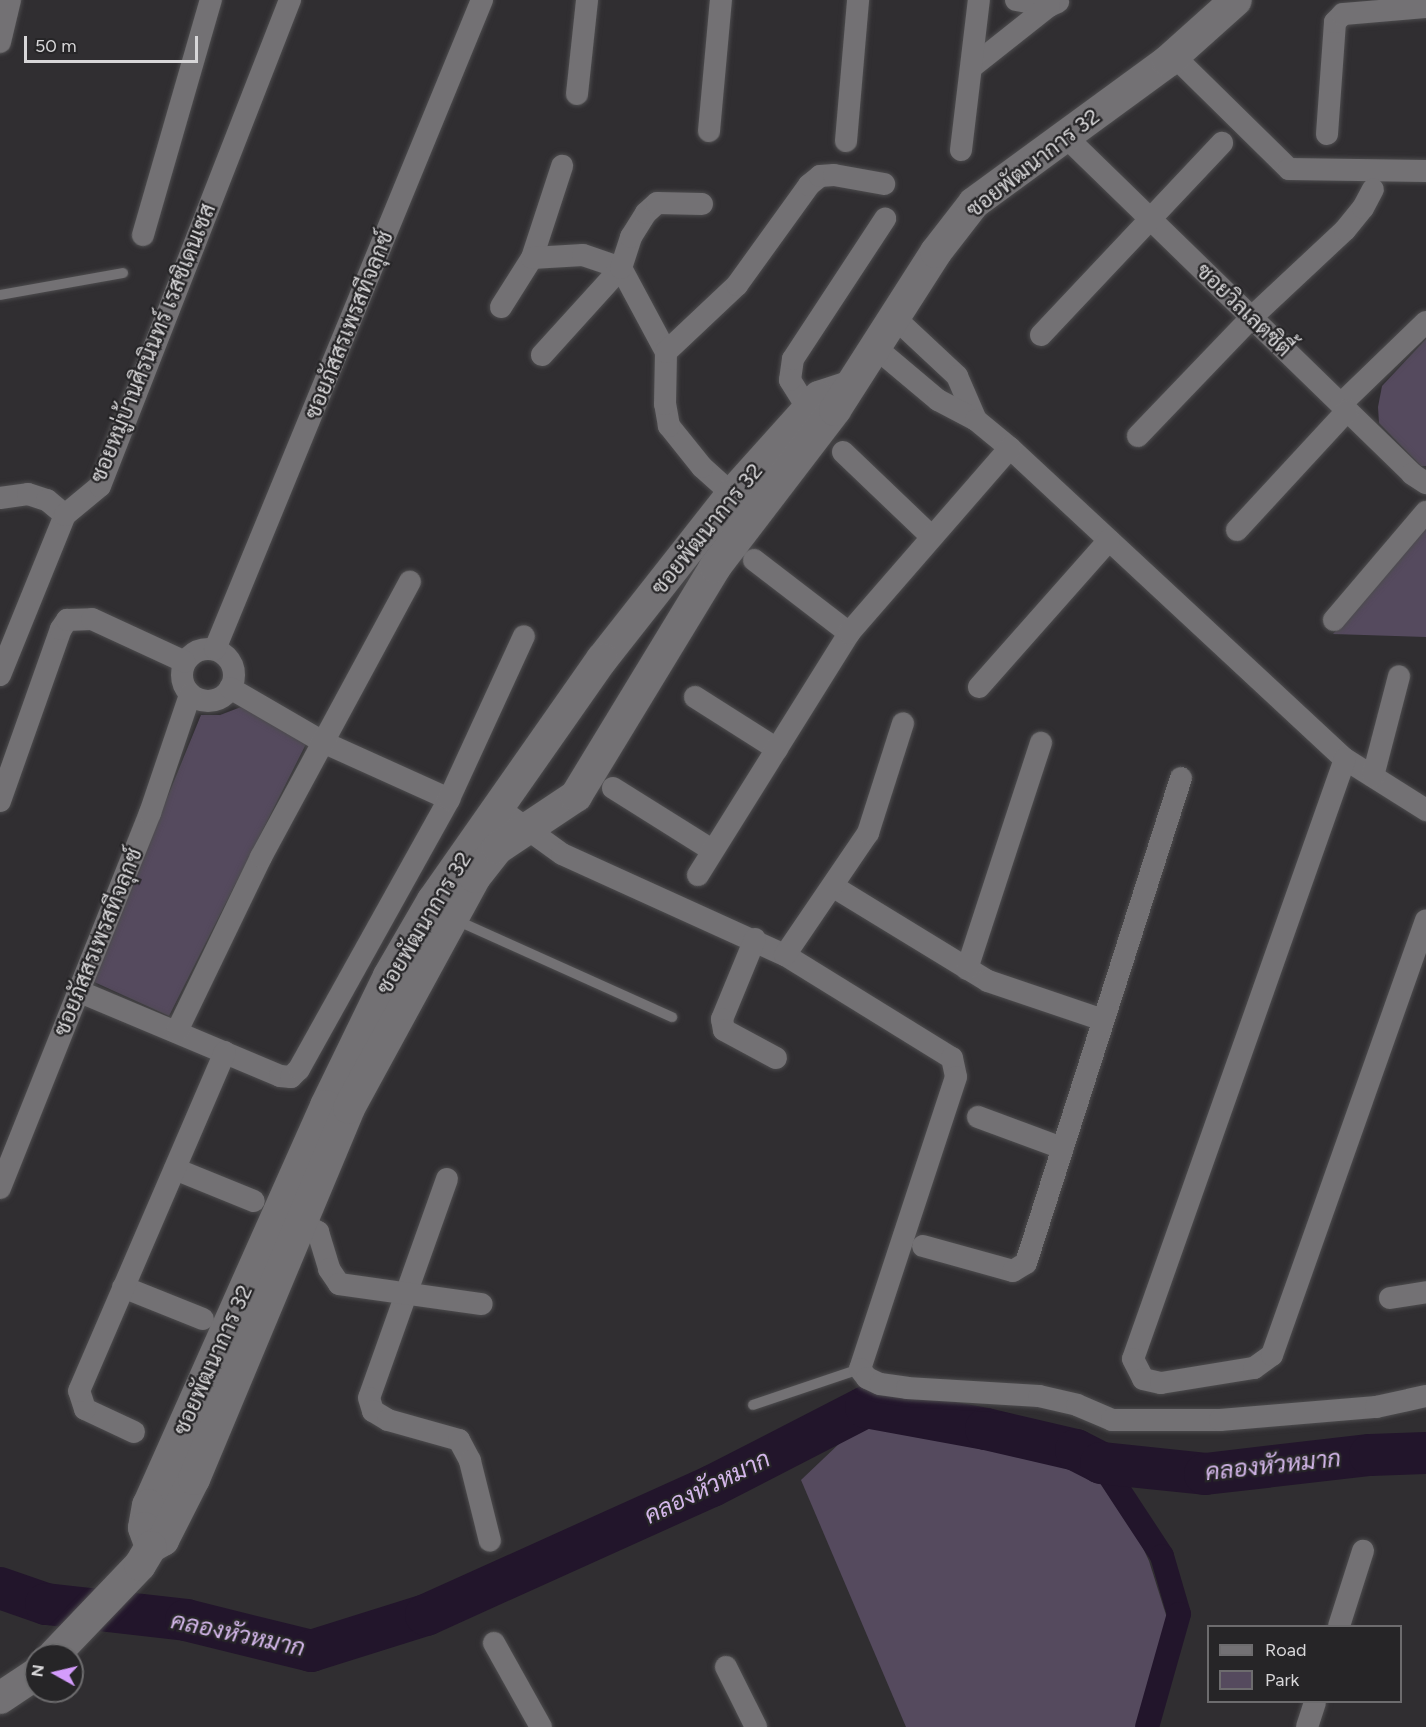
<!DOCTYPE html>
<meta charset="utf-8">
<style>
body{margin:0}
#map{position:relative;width:1426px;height:1727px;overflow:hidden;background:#302e31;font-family:Figtree,Sarabun,sans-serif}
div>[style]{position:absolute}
.green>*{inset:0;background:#554a5e}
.canal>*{height:24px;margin:-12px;padding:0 12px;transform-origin:12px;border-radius:12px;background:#22152b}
.river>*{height:42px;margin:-21px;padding:0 21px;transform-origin:21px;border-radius:21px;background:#22152b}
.roads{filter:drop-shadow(0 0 2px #4d4c4e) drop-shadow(0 0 2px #4d4c4e)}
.lane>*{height:10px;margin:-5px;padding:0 5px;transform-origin:5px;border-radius:5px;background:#737174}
.street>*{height:22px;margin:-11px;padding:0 11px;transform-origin:11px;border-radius:11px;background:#737174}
.street>.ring{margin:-11px;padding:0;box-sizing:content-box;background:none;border:22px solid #737174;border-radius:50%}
.secondary>*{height:32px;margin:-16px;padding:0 16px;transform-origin:16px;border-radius:16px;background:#737174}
span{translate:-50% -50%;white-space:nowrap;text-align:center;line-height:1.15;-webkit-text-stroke:4.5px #262527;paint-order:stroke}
.street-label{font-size:22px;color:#d7d6d8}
.water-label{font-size:24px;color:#d3b6e9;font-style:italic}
.legend{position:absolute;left:1207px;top:1625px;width:195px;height:78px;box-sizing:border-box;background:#262527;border:2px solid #6d6c6e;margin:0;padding:8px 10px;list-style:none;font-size:18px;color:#d7d6d8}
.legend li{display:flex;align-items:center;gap:12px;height:30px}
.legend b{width:30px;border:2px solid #6d6c6e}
.north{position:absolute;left:24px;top:1643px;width:60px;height:60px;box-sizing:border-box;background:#262527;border:2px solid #6d6c6e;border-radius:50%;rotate:278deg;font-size:16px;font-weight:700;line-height:24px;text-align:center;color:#d7d6d8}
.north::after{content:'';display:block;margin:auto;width:21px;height:27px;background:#d49cfc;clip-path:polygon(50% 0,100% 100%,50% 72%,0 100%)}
.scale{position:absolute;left:24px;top:36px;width:174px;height:27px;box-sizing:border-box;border:3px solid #d7d6d8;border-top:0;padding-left:8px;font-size:18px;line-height:21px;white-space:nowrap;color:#d7d6d8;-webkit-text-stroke:4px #262527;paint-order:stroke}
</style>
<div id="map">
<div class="green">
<div style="clip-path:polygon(1426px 339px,1426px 466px,1421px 466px,1379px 423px,1378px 407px,1382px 386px)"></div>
<div style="clip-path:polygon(1426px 523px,1426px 637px,1333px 634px,1340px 626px)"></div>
<div style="clip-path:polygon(241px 707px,306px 744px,169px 1016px,92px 981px,201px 715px,220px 715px)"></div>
<div style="clip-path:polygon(862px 1422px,986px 1429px,1109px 1474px,1149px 1561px,1173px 1637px,1137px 1727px,906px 1727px,801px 1480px)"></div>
</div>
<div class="canal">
<div style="left:1101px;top:1463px;width:111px;rotate:56.7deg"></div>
<div style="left:1162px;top:1556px;width:60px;rotate:73.7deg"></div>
<div style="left:1179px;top:1614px;width:117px;rotate:105.8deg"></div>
</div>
<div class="river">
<div style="left:0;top:1588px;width:49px;rotate:19.2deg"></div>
<div style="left:46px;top:1604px;width:141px;rotate:6.5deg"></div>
<div style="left:186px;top:1620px;width:129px;rotate:13.9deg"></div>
<div style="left:311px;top:1651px;width:121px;rotate:-17.4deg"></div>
<div style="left:426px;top:1615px;width:314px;rotate:-24.3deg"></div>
<div style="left:712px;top:1486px;width:173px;rotate:-27.2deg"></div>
<div style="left:866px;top:1407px;width:122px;rotate:10.4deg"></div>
<div style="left:986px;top:1429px;width:92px;rotate:13.1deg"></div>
<div style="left:1076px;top:1450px;width:28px;rotate:27deg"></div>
<div style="left:1101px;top:1463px;width:105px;rotate:6deg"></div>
<div style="left:1205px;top:1474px;width:166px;rotate:-6.6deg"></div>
<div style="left:1370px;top:1455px;width:56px;rotate:-2deg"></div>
</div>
<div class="roads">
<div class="lane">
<div style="left:0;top:295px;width:125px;rotate:-10.1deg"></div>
<div style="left:456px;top:920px;width:237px;rotate:24.2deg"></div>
<div style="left:753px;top:1405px;width:113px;rotate:-18.6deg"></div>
</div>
<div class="street">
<div style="left:1016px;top:0;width:34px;rotate:10deg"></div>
<div style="left:1049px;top:6px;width:10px;rotate:-24deg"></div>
<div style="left:0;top:42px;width:43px;rotate:-76.6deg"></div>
<div style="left:1174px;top:56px;width:161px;rotate:44.5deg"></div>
<div style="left:1289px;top:169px;width:137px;rotate:0.8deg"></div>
<div style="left:972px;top:67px;width:98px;rotate:-38.4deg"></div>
<div style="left:577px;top:94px;width:95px;rotate:-83.9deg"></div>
<div style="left:709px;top:131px;width:132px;rotate:-84.8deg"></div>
<div style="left:1327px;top:134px;width:112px;rotate:-85.9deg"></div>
<div style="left:1335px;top:22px;width:11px;rotate:-45deg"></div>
<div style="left:1343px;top:14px;width:83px;rotate:-4.8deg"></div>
<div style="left:1064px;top:135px;width:486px;rotate:44.2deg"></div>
<div style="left:1412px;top:474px;width:17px;rotate:33deg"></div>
<div style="left:846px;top:141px;width:142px;rotate:-85.1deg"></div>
<div style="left:961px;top:150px;width:151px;rotate:-83.2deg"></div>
<div style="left:143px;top:235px;width:245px;rotate:-73.9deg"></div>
<div style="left:532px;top:258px;width:97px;rotate:-71.9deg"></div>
<div style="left:501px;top:307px;width:58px;rotate:-57.7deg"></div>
<div style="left:532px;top:258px;width:51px;rotate:-3.4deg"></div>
<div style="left:583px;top:255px;width:40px;rotate:18.9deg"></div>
<div style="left:621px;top:268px;width:95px;rotate:61.8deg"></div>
<div style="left:895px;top:318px;width:85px;rotate:43.1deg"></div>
<div style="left:957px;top:376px;width:48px;rotate:66.6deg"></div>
<div style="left:1041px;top:335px;width:264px;rotate:-46.7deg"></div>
<div style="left:876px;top:348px;width:81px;rotate:40deg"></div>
<div style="left:938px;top:400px;width:43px;rotate:27.8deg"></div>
<div style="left:976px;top:420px;width:44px;rotate:39.5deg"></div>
<div style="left:1010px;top:448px;width:457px;rotate:42.9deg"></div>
<div style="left:1345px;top:759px;width:96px;rotate:32.2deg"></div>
<div style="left:542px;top:355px;width:118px;rotate:-47.8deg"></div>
<div style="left:621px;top:268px;width:33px;rotate:-72deg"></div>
<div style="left:631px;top:237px;width:28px;rotate:-58deg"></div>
<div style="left:646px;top:213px;width:15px;rotate:-42deg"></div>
<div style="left:657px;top:203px;width:45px;rotate:1.3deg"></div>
<div style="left:1341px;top:404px;width:118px;rotate:-44deg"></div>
<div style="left:808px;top:409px;width:34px;rotate:-122deg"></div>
<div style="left:790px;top:380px;width:21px;rotate:-82deg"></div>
<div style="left:793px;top:359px;width:168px;rotate:-56.7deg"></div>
<div style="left:1138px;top:436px;width:165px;rotate:-46.2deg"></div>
<div style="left:1252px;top:317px;width:127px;rotate:-43.1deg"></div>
<div style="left:1345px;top:230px;width:28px;rotate:-51deg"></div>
<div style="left:1363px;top:208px;width:21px;rotate:-62deg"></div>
<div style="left:843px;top:452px;width:123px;rotate:43.7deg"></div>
<div style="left:732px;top:494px;width:40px;rotate:-138deg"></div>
<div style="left:702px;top:467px;width:53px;rotate:-128.8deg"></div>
<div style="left:669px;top:426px;width:22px;rotate:-100deg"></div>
<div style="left:665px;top:404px;width:52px;rotate:-88.9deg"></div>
<div style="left:666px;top:352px;width:98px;rotate:-43.3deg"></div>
<div style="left:737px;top:285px;width:123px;rotate:-54.2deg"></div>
<div style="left:809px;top:185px;width:14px;rotate:-39deg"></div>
<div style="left:820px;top:176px;width:14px;rotate:-4deg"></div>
<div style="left:834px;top:175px;width:51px;rotate:10.2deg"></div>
<div style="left:0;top:498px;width:28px;rotate:-8deg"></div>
<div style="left:28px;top:494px;width:20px;rotate:18deg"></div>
<div style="left:47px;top:500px;width:23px;rotate:40deg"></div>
<div style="left:1237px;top:530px;width:162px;rotate:-47.3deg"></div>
<div style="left:754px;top:560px;width:120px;rotate:37.5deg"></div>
<div style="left:1334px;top:620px;width:142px;rotate:-49.6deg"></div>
<div class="ring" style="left:182px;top:649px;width:30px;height:30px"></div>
<div style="left:215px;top:649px;width:702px;rotate:-67.64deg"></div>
<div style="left:0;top:675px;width:173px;rotate:-67.9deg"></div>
<div style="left:65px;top:515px;width:45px;rotate:-39.6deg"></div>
<div style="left:100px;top:486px;width:522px;rotate:-68.65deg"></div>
<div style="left:979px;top:687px;width:196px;rotate:-48.5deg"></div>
<div style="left:230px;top:688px;width:110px;rotate:30.1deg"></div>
<div style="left:325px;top:743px;width:136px;rotate:24.3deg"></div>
<div style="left:695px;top:697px;width:97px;rotate:32.4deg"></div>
<div style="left:1345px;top:759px;width:636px;rotate:109.46deg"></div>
<div style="left:1133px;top:1359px;width:22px;rotate:63deg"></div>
<div style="left:1143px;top:1379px;width:18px;rotate:13deg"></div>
<div style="left:1161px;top:1383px;width:94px;rotate:-9.2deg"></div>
<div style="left:1254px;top:1368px;width:22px;rotate:-36deg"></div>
<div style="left:1272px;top:1355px;width:461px;rotate:-70.5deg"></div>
<div style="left:1373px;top:776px;width:103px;rotate:-75.4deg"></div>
<div style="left:613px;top:788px;width:117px;rotate:32.1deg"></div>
<div style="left:0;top:801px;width:182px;rotate:-70.5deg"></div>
<div style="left:61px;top:629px;width:11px;rotate:-56deg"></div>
<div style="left:67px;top:620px;width:25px;rotate:-2deg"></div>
<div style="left:92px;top:619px;width:102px;rotate:24.8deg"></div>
<div style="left:497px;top:807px;width:80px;rotate:35.9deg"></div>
<div style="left:562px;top:854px;width:245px;rotate:24.4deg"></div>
<div style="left:785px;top:955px;width:196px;rotate:31.7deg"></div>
<div style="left:952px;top:1058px;width:19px;rotate:78deg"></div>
<div style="left:956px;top:1077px;width:307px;rotate:108.2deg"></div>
<div style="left:860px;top:1369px;width:11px;rotate:52deg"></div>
<div style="left:867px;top:1378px;width:14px;rotate:25deg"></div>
<div style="left:880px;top:1384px;width:27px;rotate:8deg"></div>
<div style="left:907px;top:1388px;width:132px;rotate:3.5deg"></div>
<div style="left:1039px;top:1396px;width:39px;rotate:13deg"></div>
<div style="left:1077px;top:1405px;width:38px;rotate:23deg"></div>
<div style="left:1112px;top:1420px;width:108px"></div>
<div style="left:1220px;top:1420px;width:157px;rotate:-4.8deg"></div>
<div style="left:1376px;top:1407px;width:51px;rotate:-12.4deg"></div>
<div style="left:698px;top:875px;width:285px;rotate:-58deg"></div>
<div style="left:849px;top:633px;width:245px;rotate:-49deg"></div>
<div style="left:834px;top:887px;width:180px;rotate:31.4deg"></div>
<div style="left:988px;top:981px;width:121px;rotate:18.7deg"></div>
<div style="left:755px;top:939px;width:87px;rotate:112.4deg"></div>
<div style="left:722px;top:1019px;width:11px;rotate:80deg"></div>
<div style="left:724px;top:1030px;width:59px;rotate:28.3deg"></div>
<div style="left:785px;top:955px;width:148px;rotate:-55.8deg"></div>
<div style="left:868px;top:833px;width:115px;rotate:-72.3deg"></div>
<div style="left:967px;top:969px;width:238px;rotate:-71.9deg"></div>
<div style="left:78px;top:991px;width:219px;rotate:22.8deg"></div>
<div style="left:280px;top:1076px;width:11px;rotate:5deg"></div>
<div style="left:291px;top:1077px;width:11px;rotate:-45deg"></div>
<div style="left:299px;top:1069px;width:309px;rotate:-60.9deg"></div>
<div style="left:449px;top:799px;width:179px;rotate:-65.3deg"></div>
<div style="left:177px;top:1031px;width:193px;rotate:-64.2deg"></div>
<div style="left:261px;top:857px;width:313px;rotate:-61.6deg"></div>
<div style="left:978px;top:1117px;width:90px;rotate:20.3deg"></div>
<div style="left:175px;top:1169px;width:85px;rotate:22.1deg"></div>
<div style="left:447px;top:1179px;width:232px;rotate:109.6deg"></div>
<div style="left:369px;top:1398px;width:14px;rotate:73deg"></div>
<div style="left:373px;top:1411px;width:17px;rotate:31deg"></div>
<div style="left:388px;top:1420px;width:74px;rotate:15.7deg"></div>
<div style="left:459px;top:1440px;width:24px;rotate:62deg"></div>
<div style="left:470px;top:1461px;width:82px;rotate:76deg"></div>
<div style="left:0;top:1188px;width:404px;rotate:-68.2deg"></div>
<div style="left:150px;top:813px;width:125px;rotate:-71.3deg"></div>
<div style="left:300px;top:1222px;width:21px;rotate:29deg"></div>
<div style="left:318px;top:1232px;width:39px;rotate:73deg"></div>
<div style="left:329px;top:1269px;width:18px;rotate:56deg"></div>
<div style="left:339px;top:1284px;width:144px;rotate:8deg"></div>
<div style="left:923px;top:1246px;width:93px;rotate:15.5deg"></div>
<div style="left:1013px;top:1271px;width:15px;rotate:-32deg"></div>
<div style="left:1026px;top:1263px;width:509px;rotate:-72.28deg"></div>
<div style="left:123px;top:1287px;width:86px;rotate:21.8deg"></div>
<div style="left:1390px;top:1298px;width:36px;rotate:-9deg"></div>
<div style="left:134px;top:1432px;width:54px;rotate:-154.9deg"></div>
<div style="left:85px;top:1409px;width:19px;rotate:-108deg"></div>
<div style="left:79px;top:1391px;width:369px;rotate:-66.7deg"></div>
<div style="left:1339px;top:1626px;width:79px;rotate:-72.3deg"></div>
<div style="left:494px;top:1643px;width:96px;rotate:60.8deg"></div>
<div style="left:726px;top:1667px;width:67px;rotate:63.4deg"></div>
<div style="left:1307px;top:1727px;width:26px;rotate:-72deg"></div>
</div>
<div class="secondary">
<div style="left:846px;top:388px;width:28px;rotate:162deg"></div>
<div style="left:819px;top:397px;width:130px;rotate:131.9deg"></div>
<div style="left:732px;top:494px;width:210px;rotate:128.2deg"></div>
<div style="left:602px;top:659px;width:294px;rotate:125deg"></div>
<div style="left:433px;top:900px;width:88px;rotate:120.1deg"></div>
<div style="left:389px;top:976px;width:144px;rotate:115.9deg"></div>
<div style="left:326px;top:1106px;width:437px;rotate:114deg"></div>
<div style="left:148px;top:1505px;width:23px;rotate:100deg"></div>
<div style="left:144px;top:1528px;width:20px;rotate:70deg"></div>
<div style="left:151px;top:1547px;width:14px;rotate:-30deg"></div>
<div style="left:163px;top:1540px;width:68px;rotate:-63.1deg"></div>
<div style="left:194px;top:1479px;width:402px;rotate:-67.3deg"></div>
<div style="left:349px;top:1108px;width:263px;rotate:-61.4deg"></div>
<div style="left:475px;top:877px;width:37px;rotate:-52deg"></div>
<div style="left:498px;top:848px;width:94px;rotate:-33.7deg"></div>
<div style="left:576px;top:796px;width:268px;rotate:-58.7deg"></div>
<div style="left:715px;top:567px;width:198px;rotate:-52.6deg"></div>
<div style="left:835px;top:410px;width:188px;rotate:-57.4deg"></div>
<div style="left:936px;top:252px;width:62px;rotate:-52.2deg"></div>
<div style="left:974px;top:203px;width:240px;rotate:-36.2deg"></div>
<div style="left:1168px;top:61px;width:91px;rotate:-41.9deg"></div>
<div style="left:54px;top:1655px;width:124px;rotate:-46.3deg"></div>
<div style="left:140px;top:1565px;width:21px;rotate:-59deg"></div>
<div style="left:0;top:1698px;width:43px;rotate:-33.7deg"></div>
</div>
</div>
<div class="street-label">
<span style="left:1033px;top:163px;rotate:-38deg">ซอยพัฒนาการ 32</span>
<span style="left:1244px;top:310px;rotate:44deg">ซอยวิลเลตซิตี้</span>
<span style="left:349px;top:325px;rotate:-68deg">ซอยภัสสรเพรสทีจลุกซ์</span>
<span style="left:153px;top:343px;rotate:-68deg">ซอยหมู่บ้านศิรนินทร์ เรสซิเดนเซส</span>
<span style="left:707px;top:529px;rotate:-51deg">ซอยพัฒนาการ 32</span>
<span style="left:424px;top:923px;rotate:-59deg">ซอยพัฒนาการ 32</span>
<span style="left:98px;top:942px;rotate:-68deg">ซอยภัสสรเพรสทีจลุกซ์</span>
<span style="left:213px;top:1360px;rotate:-66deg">ซอยพัฒนาการ 32</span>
</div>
<div class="water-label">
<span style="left:1273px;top:1465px;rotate:-6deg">คลองหัวหมาก</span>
<span style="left:707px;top:1487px;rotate:-26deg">คลองหัวหมาก</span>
<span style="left:238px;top:1634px;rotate:12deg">คลองหัวหมาก</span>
</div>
<ul class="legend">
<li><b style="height:8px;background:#737174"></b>Road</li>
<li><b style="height:16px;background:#554a5e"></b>Park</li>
</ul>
<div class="north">N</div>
<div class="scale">50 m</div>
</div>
